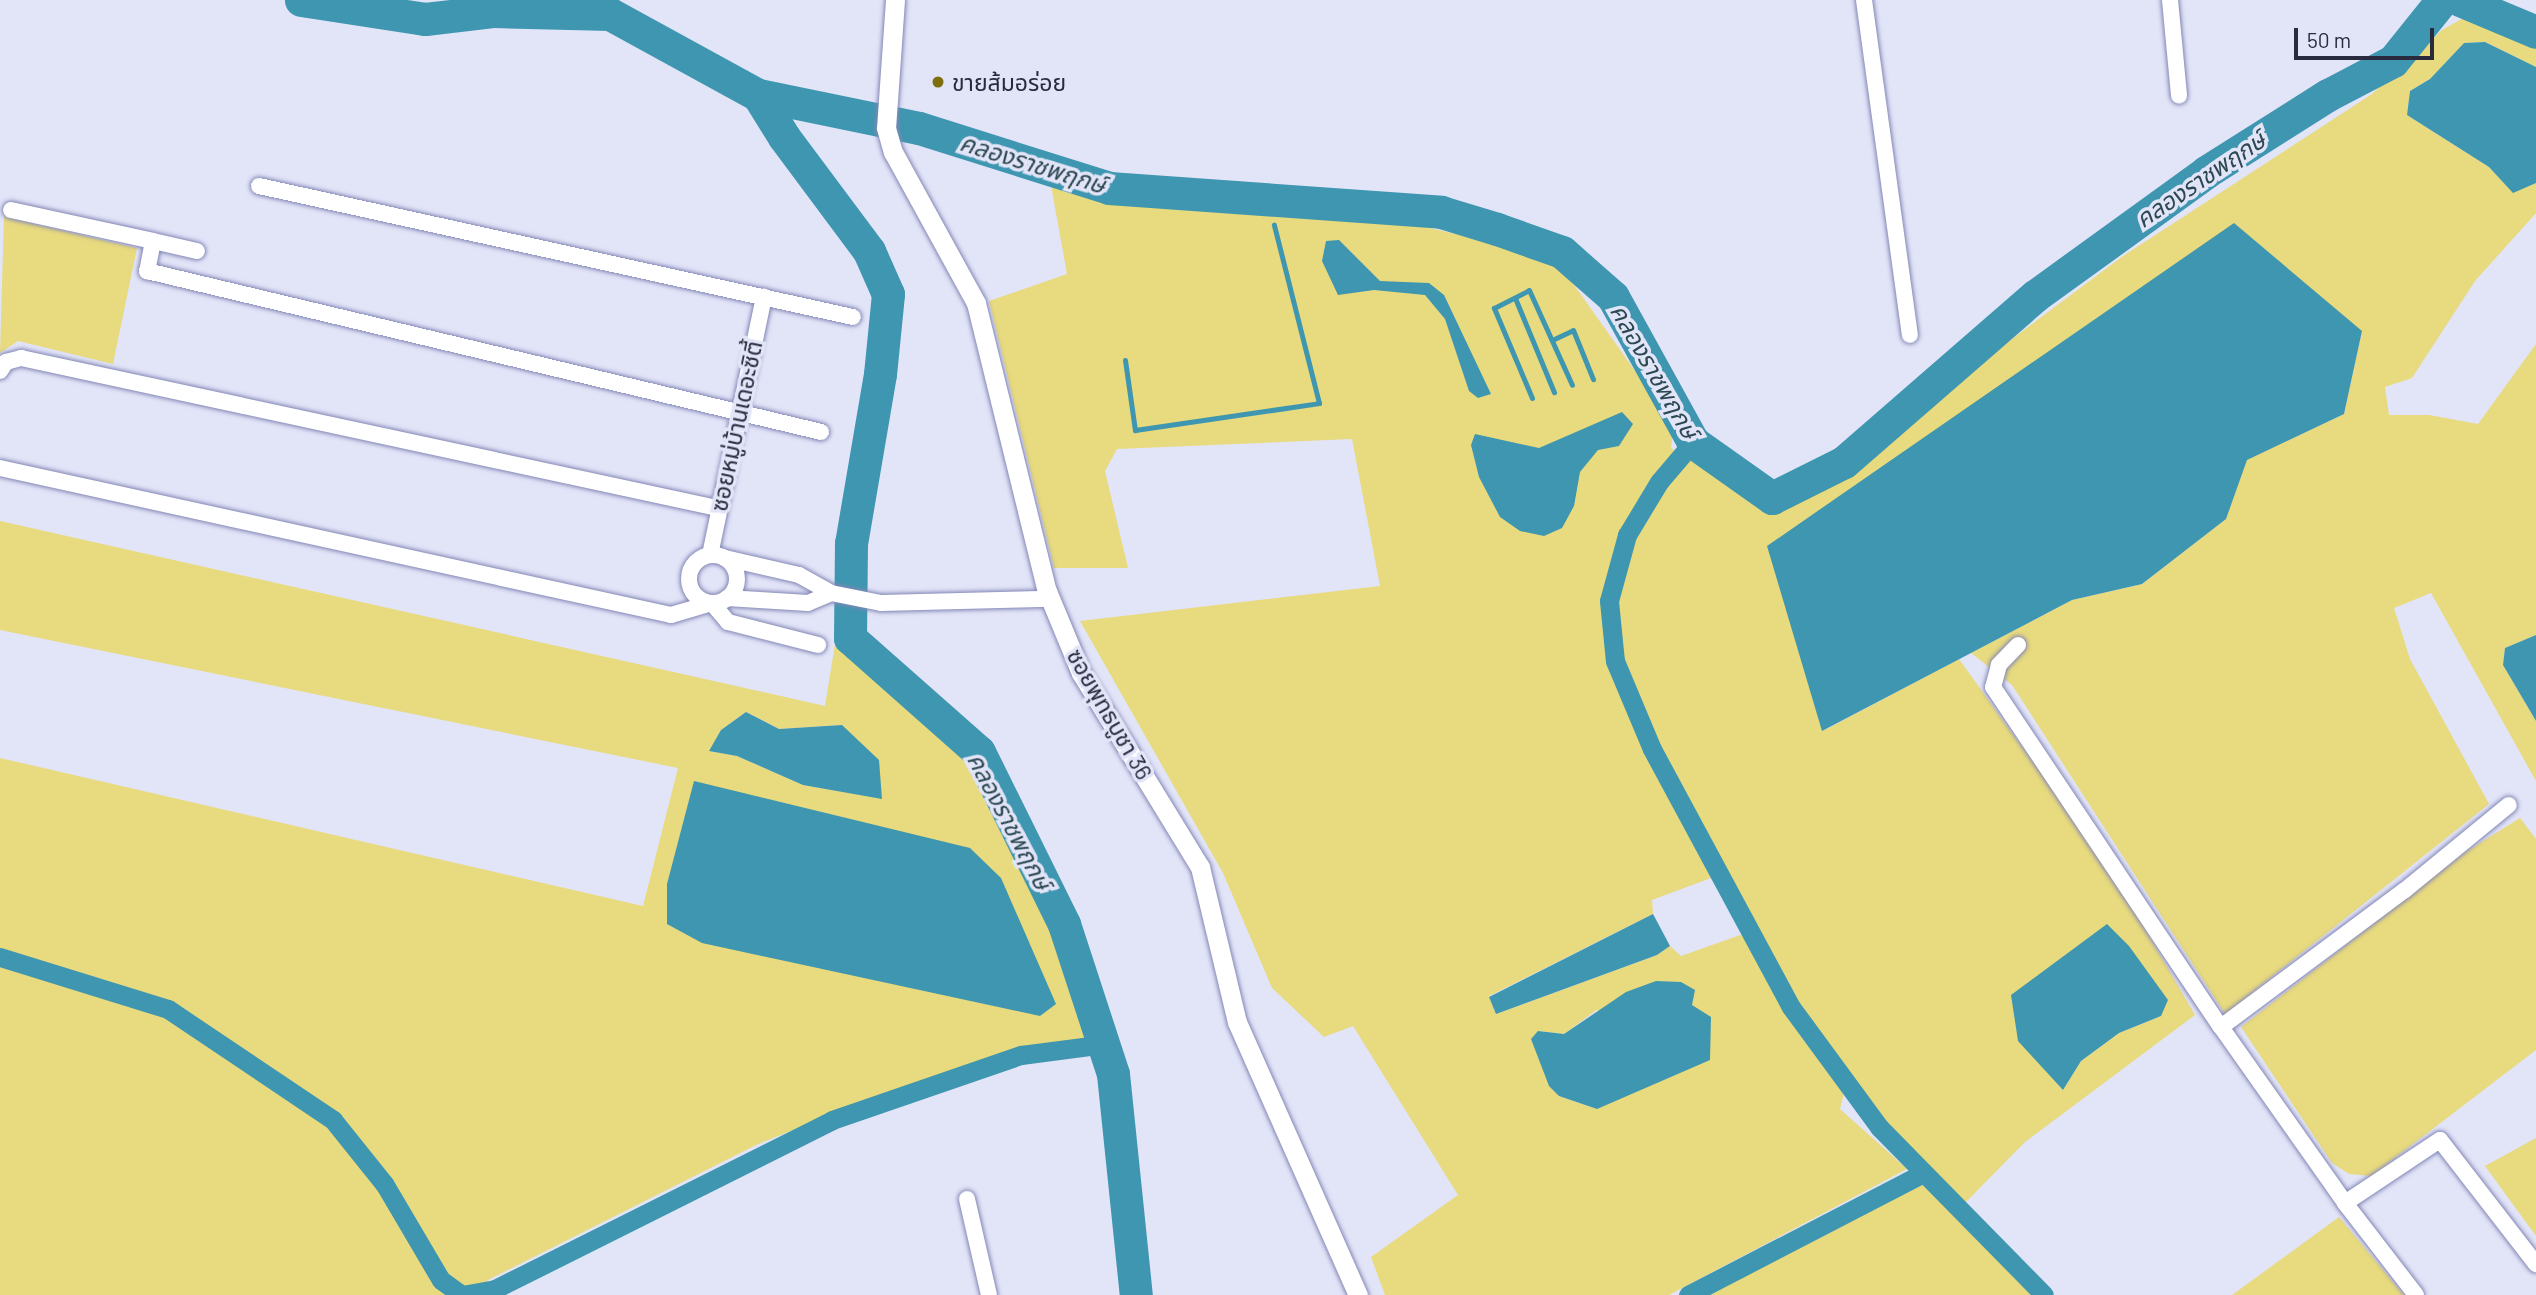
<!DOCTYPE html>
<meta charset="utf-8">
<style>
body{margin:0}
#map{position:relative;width:2536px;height:1295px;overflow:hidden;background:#e2e4f8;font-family:Barlow,"Noto Sans Thai",sans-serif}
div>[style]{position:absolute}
.green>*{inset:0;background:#e8da7e}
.water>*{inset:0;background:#3e96b0}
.stream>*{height:5px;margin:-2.5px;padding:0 2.5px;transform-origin:2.5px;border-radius:2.5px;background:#3e96b0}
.canal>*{height:19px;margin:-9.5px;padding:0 9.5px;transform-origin:9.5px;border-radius:9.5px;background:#3e96b0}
.river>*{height:33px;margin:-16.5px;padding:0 16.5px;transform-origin:16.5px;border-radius:16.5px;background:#3e96b0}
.roads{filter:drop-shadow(0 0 2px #8387b5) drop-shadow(0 0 2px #8387b5)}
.minor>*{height:16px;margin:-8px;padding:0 8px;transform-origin:8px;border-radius:8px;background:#fff}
.minor>.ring{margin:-8px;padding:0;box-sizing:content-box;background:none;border:16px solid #fff;border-radius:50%}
.tertiary>*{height:19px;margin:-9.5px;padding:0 9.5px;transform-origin:9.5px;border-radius:9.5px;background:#fff}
.dots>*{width:19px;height:19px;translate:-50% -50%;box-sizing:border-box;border:4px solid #e2e4f8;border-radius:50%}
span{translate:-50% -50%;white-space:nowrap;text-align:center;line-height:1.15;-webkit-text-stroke:7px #e2e4f8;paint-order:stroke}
.poi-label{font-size:23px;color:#292a3e}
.left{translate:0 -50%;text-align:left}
.street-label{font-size:23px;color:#292a3e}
.water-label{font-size:24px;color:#2c4850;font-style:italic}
.scale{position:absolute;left:2294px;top:28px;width:140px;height:32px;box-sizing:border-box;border:4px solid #292a3e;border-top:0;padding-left:9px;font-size:21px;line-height:24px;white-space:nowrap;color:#292a3e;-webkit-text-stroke:5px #e2e4f8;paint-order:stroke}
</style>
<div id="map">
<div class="green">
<div style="clip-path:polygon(evenodd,2467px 16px,2536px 42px,2536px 67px,2485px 42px,2464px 43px,2430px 79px,2410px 91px,2407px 115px,2489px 167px,2513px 192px,2536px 183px,2536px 213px,2475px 281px,2412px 378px,2385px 387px,2389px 415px,2429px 415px,2478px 424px,2536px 344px,2536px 635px,2505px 648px,2503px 665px,2536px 721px,2536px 781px,2431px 593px,2394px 608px,2410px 659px,2489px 804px,2225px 1014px,2012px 685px,1971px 653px,2072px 600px,2142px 584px,2226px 519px,2246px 460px,2344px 414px,2362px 331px,1823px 731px,1959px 659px,2113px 874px,2195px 1015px,2025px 1142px,1962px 1206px,1845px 1089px,1840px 1109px,1907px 1169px,1669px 1295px,1385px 1295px,1371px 1257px,1458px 1195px,1353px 1026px,1324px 1037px,1272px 988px,1223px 873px,1080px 621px,1380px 586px,1352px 439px,1117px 449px,1105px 471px,1128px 568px,1054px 568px,989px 301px,1067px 274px,1050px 180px,1274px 212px,1399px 221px,1539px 253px,1572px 282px,1674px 426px,1671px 448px,1760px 505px,1793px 503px,2123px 256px,2372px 94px,2442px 30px,2467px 16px,1711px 878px,1743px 934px,1681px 956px,1670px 946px,1657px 955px,1496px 1014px,1489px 996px,1653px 914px,1652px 900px,1711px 878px,2467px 16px,2129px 946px,2161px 1016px,2119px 1033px,2081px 1061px,2063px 1090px,2129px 946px,2467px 16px,1598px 1009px,1597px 1109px,1559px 1096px,1538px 1031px,1564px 1034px,1598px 1009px)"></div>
<div style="clip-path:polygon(4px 217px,137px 248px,113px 364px,18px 341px,0 353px)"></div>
<div style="clip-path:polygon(evenodd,0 521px,825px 706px,840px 613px,864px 631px,962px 752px,981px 783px,1015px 845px,1096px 1038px,973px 1064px,885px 1093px,756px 1145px,488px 1280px,479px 1295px,0 1295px,0 758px,643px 906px,678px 768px,0 630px,0 521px,746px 712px,779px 729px,842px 725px,882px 798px,803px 785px,737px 756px,710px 751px,721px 730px,746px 712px)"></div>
<div style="clip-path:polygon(2520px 818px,2536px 839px,2536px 1050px,2371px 1176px,2349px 1174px,2332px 1163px,2241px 1027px,2467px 851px)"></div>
<div style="clip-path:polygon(2536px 1138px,2536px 1236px,2485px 1166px)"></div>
<div style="clip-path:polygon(1923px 1184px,2033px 1295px,1704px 1295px,1808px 1244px)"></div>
<div style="clip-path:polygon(2339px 1217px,2404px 1295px,2232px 1295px)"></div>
</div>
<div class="water">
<div style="clip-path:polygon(2485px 42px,2536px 67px,2536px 183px,2513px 193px,2489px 167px,2407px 115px,2410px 91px,2430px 79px,2464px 43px)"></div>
<div style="clip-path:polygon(2234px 223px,2362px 331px,2344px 414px,2247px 460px,2226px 519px,2142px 584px,2072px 600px,1822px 731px,1767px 546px)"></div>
<div style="clip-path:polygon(1339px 240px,1380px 281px,1429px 283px,1444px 295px,1491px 394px,1478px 398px,1469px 391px,1445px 319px,1425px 295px,1374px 290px,1338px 295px,1322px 261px,1326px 241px)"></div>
<div style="clip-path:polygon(1622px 412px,1633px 424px,1619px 446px,1598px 450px,1580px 472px,1574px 506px,1562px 528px,1544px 536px,1520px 531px,1500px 517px,1479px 477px,1471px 445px,1475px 434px,1539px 448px)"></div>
<div style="clip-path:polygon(2536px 635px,2536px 721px,2503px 665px,2505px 648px)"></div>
<div style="clip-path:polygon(746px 712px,779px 729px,842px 725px,879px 760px,882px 799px,803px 785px,737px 756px,709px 751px,721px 730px)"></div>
<div style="clip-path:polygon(694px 781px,970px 848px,1001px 878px,1056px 1004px,1040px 1016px,702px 943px,667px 924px,667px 884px)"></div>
<div style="clip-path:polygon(1653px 914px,1670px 946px,1657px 955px,1496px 1014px,1489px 997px)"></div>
<div style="clip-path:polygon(2107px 924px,2129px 946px,2168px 1000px,2161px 1016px,2119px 1033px,2081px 1061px,2063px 1090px,2018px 1041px,2011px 995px)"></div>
<div style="clip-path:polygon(1656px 981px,1681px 982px,1695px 990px,1692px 1005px,1711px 1017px,1710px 1060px,1597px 1109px,1559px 1096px,1549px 1086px,1531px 1039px,1538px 1031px,1564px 1034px,1626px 992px)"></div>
</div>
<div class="stream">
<div style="left:1515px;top:298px;width:102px;rotate:67.5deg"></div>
<div style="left:1552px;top:340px;width:23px;rotate:-25deg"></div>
<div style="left:1573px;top:330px;width:53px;rotate:67.8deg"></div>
<div style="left:1125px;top:360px;width:71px;rotate:81.9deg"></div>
<div style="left:1135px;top:430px;width:186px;rotate:-8.3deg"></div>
<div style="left:1319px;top:403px;width:184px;rotate:-104.2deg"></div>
<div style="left:1532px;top:398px;width:98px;rotate:-112.9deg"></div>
<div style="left:1494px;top:308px;width:39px;rotate:-27deg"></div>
<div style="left:1529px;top:290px;width:104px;rotate:65.6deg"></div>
</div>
<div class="canal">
<div style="left:1693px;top:442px;width:52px;rotate:130.4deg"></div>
<div style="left:1659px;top:482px;width:62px;rotate:121.1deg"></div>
<div style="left:1627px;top:535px;width:68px;rotate:105.3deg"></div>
<div style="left:1609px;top:601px;width:60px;rotate:84.3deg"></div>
<div style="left:1615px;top:661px;width:95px;rotate:67.2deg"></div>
<div style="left:1652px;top:749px;width:293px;rotate:61.7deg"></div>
<div style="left:1791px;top:1007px;width:149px;rotate:53.7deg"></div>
<div style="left:1879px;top:1127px;width:235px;rotate:45.5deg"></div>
<div style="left:0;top:957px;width:176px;rotate:17.2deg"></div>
<div style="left:168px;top:1009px;width:199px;rotate:33.9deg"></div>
<div style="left:333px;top:1120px;width:83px;rotate:51.3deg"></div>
<div style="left:385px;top:1185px;width:110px;rotate:59.5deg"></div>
<div style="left:441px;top:1280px;width:26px;rotate:36deg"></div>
<div style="left:462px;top:1295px;width:34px;rotate:-10deg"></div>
<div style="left:495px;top:1289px;width:377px;rotate:-26.6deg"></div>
<div style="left:832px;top:1120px;width:200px;rotate:-19deg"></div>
<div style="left:1021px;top:1055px;width:86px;rotate:-7.4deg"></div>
<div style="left:1688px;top:1295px;width:265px;rotate:-27.4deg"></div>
</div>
<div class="river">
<div style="left:301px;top:0;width:125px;rotate:8.7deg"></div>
<div style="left:425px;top:19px;width:68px;rotate:-6.7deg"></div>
<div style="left:493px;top:11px;width:117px;rotate:1.5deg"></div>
<div style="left:610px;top:14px;width:169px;rotate:28.7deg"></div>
<div style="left:758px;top:95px;width:164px;rotate:11.6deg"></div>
<div style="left:919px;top:128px;width:199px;rotate:17.5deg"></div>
<div style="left:1109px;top:188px;width:333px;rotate:4.1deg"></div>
<div style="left:1441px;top:212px;width:59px;rotate:16.9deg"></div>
<div style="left:1497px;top:229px;width:69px;rotate:19.5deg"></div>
<div style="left:1562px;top:252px;width:68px;rotate:41.4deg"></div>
<div style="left:1613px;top:297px;width:166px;rotate:61.1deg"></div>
<div style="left:1693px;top:442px;width:97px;rotate:35.3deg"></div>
<div style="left:1772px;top:498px;width:80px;rotate:-26.6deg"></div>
<div style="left:1844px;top:462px;width:253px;rotate:-41deg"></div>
<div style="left:2035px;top:296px;width:211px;rotate:-35.9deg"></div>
<div style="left:2206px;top:172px;width:144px;rotate:-32.3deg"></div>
<div style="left:2328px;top:95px;width:73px;rotate:-27.6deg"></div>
<div style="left:2393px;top:61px;width:78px;rotate:-51.2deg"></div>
<div style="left:2460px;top:0;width:82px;rotate:22.8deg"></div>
<div style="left:758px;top:95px;width:49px;rotate:58.2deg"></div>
<div style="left:784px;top:137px;width:142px;rotate:53.3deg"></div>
<div style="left:869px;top:251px;width:47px;rotate:66.2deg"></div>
<div style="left:888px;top:294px;width:80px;rotate:95.7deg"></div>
<div style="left:880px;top:374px;width:171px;rotate:99.7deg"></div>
<div style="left:851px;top:543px;width:95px;rotate:90.6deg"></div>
<div style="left:850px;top:638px;width:172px;rotate:41.5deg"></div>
<div style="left:979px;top:752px;width:192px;rotate:63.7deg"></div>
<div style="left:1064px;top:924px;width:158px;rotate:71.9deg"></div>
<div style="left:1113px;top:1074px;width:222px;rotate:84.1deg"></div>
</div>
<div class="roads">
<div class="minor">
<div style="left:1864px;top:0;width:338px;rotate:82.2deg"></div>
<div style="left:2170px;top:0;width:96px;rotate:84.6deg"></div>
<div style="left:259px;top:186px;width:608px;rotate:12.44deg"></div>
<div style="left:11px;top:210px;width:145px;rotate:12.3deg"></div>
<div style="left:153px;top:241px;width:31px;rotate:101deg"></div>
<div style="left:147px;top:271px;width:693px;rotate:13.43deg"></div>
<div style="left:153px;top:241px;width:45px;rotate:12.8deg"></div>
<div style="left:0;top:371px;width:11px;rotate:-56deg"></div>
<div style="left:6px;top:362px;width:16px;rotate:-15deg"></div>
<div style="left:21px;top:358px;width:712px;rotate:12.16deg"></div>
<div style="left:0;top:468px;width:687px;rotate:12.36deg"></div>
<div style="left:671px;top:615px;width:43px;rotate:-16.3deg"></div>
<div style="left:712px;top:603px;width:25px;rotate:50deg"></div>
<div style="left:728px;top:622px;width:93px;rotate:14.3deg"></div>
<div style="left:710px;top:555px;width:264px;rotate:-78.2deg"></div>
<div class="ring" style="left:689px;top:555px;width:32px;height:32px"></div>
<div style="left:725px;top:558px;width:76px;rotate:12.9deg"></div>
<div style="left:799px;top:575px;width:37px;rotate:29deg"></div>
<div style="left:831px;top:593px;width:51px;rotate:11.3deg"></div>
<div style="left:881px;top:603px;width:169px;rotate:-1.4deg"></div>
<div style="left:727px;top:598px;width:81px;rotate:3.5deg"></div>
<div style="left:808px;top:603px;width:25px;rotate:-23deg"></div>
<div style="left:2018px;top:645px;width:28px;rotate:134deg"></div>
<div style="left:1999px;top:665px;width:23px;rotate:105deg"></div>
<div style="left:1993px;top:687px;width:409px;rotate:56.2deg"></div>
<div style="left:2221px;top:1027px;width:215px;rotate:54.8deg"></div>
<div style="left:2345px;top:1203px;width:114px;rotate:-33.6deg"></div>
<div style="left:2440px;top:1140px;width:157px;rotate:52.3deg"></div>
<div style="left:2221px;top:1027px;width:229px;rotate:-36.7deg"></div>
<div style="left:2405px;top:890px;width:134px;rotate:-39.3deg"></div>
<div style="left:967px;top:1199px;width:98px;rotate:77.1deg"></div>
<div style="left:2345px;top:1203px;width:116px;rotate:52.3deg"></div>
</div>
<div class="tertiary">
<div style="left:895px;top:0;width:128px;rotate:94deg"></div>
<div style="left:886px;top:128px;width:25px;rotate:74deg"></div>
<div style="left:893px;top:152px;width:172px;rotate:61.2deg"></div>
<div style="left:976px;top:303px;width:297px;rotate:76.2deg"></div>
<div style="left:1047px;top:591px;width:89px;rotate:67.5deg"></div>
<div style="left:1081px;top:673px;width:228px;rotate:58.5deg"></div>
<div style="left:1200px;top:867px;width:159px;rotate:76.6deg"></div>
<div style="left:1237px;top:1022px;width:299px;rotate:66.1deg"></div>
</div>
</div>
<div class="dots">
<div style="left:938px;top:82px;background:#7c6f0c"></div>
</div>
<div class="poi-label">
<span class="left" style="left:952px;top:82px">ขายส้มอร่อย</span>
</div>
<div class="street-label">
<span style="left:736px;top:426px;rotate:-78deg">ซอยหมู่บ้านเดอะซิตี้</span>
<span style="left:1110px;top:714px;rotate:60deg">ซอยพุทธบูชา 36</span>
</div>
<div class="water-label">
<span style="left:1033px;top:163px;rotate:17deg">คลองราชพฤกษ์</span>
<span style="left:2200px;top:179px;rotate:-34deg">คลองราชพฤกษ์</span>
<span style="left:1655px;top:371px;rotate:60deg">คลองราชพฤกษ์</span>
<span style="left:1010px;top:821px;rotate:62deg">คลองราชพฤกษ์</span>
</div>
<div class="scale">50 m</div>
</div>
